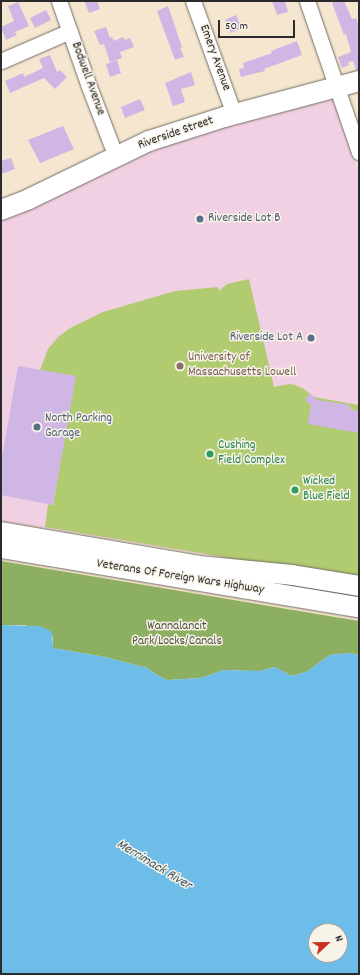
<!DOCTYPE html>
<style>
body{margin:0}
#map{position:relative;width:360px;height:975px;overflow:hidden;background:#f5e6cf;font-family:Dekko,sans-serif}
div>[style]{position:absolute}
.built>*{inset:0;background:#f1d0e3}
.green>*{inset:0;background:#b1cb70}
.forest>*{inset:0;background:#8caf62}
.water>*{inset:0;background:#6dbde8}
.building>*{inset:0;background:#d0b6e4}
.roads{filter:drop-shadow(0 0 1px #726c64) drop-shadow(0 0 1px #726c64)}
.minor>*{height:15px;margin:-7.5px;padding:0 7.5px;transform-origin:7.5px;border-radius:7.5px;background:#fff}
.major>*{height:20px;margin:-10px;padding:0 10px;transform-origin:10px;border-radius:10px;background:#fff}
.dots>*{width:11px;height:11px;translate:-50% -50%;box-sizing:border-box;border:2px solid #f7f3e8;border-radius:50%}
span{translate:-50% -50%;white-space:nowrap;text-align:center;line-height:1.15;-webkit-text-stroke:3px #f7f3e8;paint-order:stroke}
.street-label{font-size:13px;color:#2b2b2b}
.service-label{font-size:13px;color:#4e5e75}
.left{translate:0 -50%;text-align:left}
.right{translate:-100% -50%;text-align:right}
.education-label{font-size:13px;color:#785e54}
.leisure-label{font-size:13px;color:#27864d}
.park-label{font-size:13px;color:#4c533c}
.water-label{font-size:14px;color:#3f5764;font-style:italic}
.frame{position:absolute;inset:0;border:2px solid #2b2b2b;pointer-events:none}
.north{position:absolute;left:308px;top:923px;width:40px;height:40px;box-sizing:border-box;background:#f7f3e8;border:1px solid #a5a39c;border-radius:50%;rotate:68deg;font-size:11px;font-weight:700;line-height:16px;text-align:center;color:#2b2b2b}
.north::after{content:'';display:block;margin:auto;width:14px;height:18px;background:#c8321e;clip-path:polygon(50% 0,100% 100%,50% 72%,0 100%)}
.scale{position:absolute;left:218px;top:20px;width:77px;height:18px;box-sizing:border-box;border:2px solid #2b2b2b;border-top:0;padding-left:5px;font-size:12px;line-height:14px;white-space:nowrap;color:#2b2b2b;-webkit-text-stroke:3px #f7f3e8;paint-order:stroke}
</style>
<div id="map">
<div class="built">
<div style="clip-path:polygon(333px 93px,359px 172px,359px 580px,1px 521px,1px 211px,110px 164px)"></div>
</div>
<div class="green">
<div style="clip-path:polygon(249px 279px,274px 387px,289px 384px,295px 385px,304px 389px,314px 397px,359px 405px,359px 580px,45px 527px,48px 504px,53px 505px,75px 376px,40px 370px,48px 349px,58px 337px,70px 328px,103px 312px,175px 291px,218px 287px,219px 291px,227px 284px)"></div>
</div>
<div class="forest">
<div style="clip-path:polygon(1px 561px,359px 621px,359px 655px,350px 653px,330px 655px,306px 672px,292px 676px,275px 667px,260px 671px,224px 670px,201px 678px,167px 680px,155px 674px,147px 668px,105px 657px,53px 648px,53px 637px,25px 625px,1px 625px)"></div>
</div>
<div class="water">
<div style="clip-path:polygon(evenodd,1px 625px,40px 626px,52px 632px,53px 648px,105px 657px,147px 668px,155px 674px,167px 680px,201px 678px,224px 670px,260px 671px,275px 667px,292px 676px,306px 672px,330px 655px,350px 653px,359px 655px,359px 974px,1px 974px,1px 625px,316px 931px,340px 931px,340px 955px,316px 955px,316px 931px)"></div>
</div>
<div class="building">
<div style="clip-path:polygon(84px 1px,97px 1px,100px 9px,89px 13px)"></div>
<div style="clip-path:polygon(272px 1px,285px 1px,288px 12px,277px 15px)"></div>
<div style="clip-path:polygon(337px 1px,344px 1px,352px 19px,356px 18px,359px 27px,359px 70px,356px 70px,353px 61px,348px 62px,349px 65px,342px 68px,338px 57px,351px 52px,346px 34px,344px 35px,332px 3px)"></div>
<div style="clip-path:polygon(18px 2px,29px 26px,15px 32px,17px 35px,6px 40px,1px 27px,14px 21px,8px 6px)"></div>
<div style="clip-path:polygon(168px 6px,182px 47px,180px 48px,184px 57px,175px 60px,157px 11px)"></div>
<div style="clip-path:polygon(46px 10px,51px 20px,35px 28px,30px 18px)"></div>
<div style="clip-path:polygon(236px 15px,242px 28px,231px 33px,225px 20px)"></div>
<div style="clip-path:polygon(106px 27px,110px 38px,112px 37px,114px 41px,123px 37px,125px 40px,130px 38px,134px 47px,120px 52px,122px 58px,110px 62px,104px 44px,100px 45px,94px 31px)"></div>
<div style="clip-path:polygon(297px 41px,302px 55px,264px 69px,265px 71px,241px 77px,239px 69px,244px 68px,243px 63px,272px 53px,271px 51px)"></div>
<div style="clip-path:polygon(50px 55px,57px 72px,60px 70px,67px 77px,55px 89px,44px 78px,10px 93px,5px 81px,23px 73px,24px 77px,43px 68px,39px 59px)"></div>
<div style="clip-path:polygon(117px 60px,121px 73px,110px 77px,106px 64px)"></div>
<div style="clip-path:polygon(191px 72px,195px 85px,181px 89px,185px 102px,173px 106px,165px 83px)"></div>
<div style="clip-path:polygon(140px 99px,145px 110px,125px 118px,121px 107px)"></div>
<div style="clip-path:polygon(63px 126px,74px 149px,40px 163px,28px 140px)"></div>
<div style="clip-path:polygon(11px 158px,15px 169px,1px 174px,1px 161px)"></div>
<div style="clip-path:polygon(18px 366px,76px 376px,53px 505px,1px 495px,1px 463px)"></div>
<div style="clip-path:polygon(309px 394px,318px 400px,350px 405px,350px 409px,359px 411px,359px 433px,308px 424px,311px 405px,305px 400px)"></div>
</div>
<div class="roads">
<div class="minor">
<div style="left:59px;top:1px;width:88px;rotate:70.7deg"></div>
<div style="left:88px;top:84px;width:78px;rotate:69deg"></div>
<div style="left:193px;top:1px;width:120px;rotate:70.1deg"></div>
<div style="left:307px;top:1px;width:160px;rotate:71deg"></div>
<div style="left:1px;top:61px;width:75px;rotate:-23.5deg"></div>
</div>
<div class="major">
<div style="left:1px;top:210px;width:30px;rotate:-21deg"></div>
<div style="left:29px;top:199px;width:133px;rotate:-25.8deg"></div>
<div style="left:149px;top:141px;width:79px;rotate:-17.7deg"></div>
<div style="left:224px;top:117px;width:140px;rotate:-14.9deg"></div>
<div style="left:1px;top:532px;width:201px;rotate:9.7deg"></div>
<div style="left:199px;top:566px;width:93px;rotate:5.5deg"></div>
<div style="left:292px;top:575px;width:68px;rotate:9.3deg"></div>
<div style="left:1px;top:548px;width:363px;rotate:9.4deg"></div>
</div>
</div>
<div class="dots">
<div style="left:200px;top:219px;background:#5c6f8a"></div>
<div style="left:311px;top:338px;background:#5c6f8a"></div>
<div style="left:180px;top:366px;background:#8d6e63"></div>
<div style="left:37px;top:427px;background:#5c6f8a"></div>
<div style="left:210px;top:454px;background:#2e9e5b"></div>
<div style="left:295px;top:490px;background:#2e9e5b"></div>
</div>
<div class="street-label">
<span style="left:214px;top:58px;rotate:70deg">Emery Avenue</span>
<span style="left:87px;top:79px;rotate:70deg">Bodwell Avenue</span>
<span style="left:176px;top:134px;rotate:-19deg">Riverside Street</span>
<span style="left:180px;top:578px;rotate:9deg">Veterans Of Foreign Wars Highway</span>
</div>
<div class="service-label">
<span class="left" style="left:208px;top:219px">Riverside Lot B</span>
<span class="right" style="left:303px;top:338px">Riverside Lot A</span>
<span class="left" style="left:45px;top:427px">North Parking<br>Garage</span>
</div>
<div class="education-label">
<span class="left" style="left:188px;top:366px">University of<br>Massachusetts Lowell</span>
</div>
<div class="leisure-label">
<span class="left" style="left:218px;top:454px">Cushing<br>Field Complex</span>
<span class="left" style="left:303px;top:490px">Wicked<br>Blue Field</span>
</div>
<div class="park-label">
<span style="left:177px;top:635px">Wannalancit<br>Park/Locks/Canals</span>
</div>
<div class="water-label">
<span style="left:154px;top:865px;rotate:31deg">Merrimack River</span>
</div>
<div class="frame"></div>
<div class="north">N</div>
<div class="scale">50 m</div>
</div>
